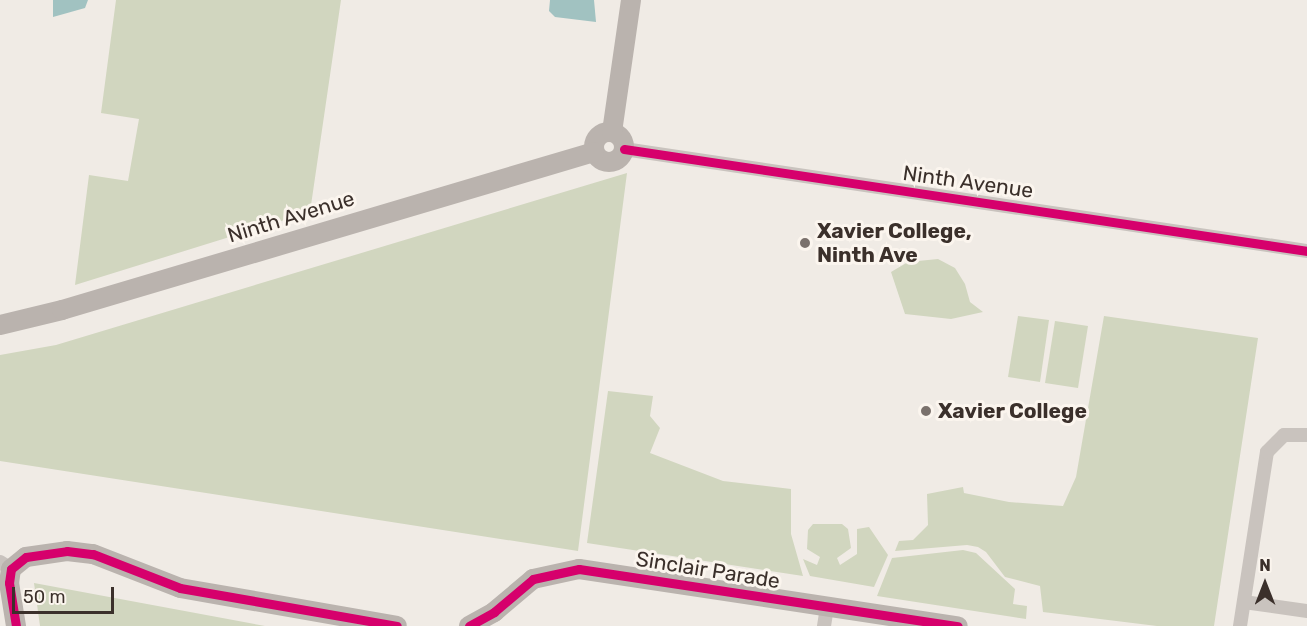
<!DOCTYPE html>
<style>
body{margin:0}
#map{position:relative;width:1307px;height:626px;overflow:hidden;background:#f0ebe5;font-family:Rubik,sans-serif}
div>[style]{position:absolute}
.green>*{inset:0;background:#d1d6bf}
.water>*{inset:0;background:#a1c2c1}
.street>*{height:14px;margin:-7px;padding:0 7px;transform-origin:7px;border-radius:7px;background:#c9c3be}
.secondary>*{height:20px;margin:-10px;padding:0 10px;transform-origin:10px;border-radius:10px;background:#bab3ae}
.secondary>.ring{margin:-10px;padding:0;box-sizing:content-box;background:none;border:20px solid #bab3ae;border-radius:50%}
.cycleway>*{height:9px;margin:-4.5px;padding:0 4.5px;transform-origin:4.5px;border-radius:4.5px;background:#d6006c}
.dots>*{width:16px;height:16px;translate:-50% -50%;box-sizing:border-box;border:3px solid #fbf5ee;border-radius:50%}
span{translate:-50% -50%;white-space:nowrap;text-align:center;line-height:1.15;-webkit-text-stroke:6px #fbf5ee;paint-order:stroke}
.street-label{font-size:21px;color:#3b302b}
.poi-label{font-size:21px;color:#3b302b;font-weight:700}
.left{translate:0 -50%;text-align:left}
.north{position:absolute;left:1235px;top:554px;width:60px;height:60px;-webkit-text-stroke:4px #fbf5ee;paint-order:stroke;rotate:0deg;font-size:16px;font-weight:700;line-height:24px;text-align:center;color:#3b302b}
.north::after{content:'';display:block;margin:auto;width:21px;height:27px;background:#3b302b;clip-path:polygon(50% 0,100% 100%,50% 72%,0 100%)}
.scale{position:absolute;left:12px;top:587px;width:102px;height:27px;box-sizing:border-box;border:3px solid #3b302b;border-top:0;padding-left:8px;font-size:18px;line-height:21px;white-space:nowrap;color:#3b302b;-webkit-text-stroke:4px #fbf5ee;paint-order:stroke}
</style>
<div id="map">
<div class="green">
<div style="clip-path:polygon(116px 0,341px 0,310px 212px,75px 285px,89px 175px,128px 181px,139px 119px,101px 113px)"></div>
<div style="clip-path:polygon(627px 173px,578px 551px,0 461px,0 355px,56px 345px)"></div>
<div style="clip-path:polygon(938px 259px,955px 268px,965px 284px,970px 302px,983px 312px,951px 319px,905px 314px,891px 272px,908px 262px)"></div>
<div style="clip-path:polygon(1018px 316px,1049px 320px,1040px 382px,1008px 377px)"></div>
<div style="clip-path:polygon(1104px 316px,1258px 338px,1214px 626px,1157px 626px,1043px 612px,1040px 586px,1005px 577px,986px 552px,978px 547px,967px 545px,895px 551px,899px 541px,913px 540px,928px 525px,927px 494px,963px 487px,964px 493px,1009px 502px,1063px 506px,1076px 477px)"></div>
<div style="clip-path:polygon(1055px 321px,1088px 326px,1078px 388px,1045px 383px)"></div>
<div style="clip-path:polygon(608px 391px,653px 396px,650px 416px,660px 428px,650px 453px,723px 481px,791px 489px,791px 534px,803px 576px,587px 543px)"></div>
<div style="clip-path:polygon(813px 524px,842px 524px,848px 529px,851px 548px,837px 558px,840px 565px,857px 554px,857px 529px,869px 527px,888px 555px,874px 587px,810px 576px,803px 559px,817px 565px,820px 557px,807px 549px,808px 530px)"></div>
<div style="clip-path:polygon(963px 550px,976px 553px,1015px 589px,1013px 604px,1027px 606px,1026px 619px,877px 596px,892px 558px)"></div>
<div style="clip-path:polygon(34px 583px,265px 626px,40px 626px)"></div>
</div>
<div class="water">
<div style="clip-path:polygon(53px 0,88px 0,85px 8px,53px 17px)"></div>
<div style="clip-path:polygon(550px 0,594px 0,596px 22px,555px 17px,549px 11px)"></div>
</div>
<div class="street">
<div style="left:624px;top:149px;width:691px;rotate:8.49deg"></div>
<div style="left:0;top:562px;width:13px;rotate:32deg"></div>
<div style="left:1244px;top:602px;width:64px;rotate:8.1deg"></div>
<div style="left:824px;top:626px;width:19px;rotate:-81deg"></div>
<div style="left:1240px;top:626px;width:176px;rotate:-81.2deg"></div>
<div style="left:1267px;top:452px;width:24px;rotate:-45deg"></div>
<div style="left:1284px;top:435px;width:23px"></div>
</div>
<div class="secondary">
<div class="ring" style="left:594px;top:132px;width:10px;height:10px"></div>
<div style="left:612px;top:132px;width:133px;rotate:-81.8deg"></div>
<div style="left:0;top:325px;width:64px;rotate:-13.6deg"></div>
<div style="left:62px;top:310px;width:555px;rotate:-16.54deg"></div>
<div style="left:16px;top:626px;width:44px;rotate:-99.2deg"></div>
<div style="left:9px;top:583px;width:14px;rotate:-82deg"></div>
<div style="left:11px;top:569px;width:19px;rotate:-39deg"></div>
<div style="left:26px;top:557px;width:41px;rotate:-8.3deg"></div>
<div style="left:67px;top:551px;width:26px;rotate:7deg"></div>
<div style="left:93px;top:554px;width:93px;rotate:21.3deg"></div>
<div style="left:180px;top:588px;width:220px;rotate:9.9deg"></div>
<div style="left:469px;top:626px;width:29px;rotate:-29deg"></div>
<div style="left:494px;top:612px;width:51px;rotate:-40.2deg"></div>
<div style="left:533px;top:579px;width:47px;rotate:-12.3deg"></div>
<div style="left:579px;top:569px;width:383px;rotate:8.6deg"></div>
</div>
<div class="cycleway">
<div style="left:624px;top:149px;width:691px;rotate:8.49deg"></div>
<div style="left:16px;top:626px;width:44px;rotate:-99.2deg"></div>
<div style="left:9px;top:583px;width:14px;rotate:-82deg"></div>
<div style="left:11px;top:569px;width:19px;rotate:-39deg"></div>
<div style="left:26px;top:557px;width:41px;rotate:-8.3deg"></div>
<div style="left:67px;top:551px;width:26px;rotate:7deg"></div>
<div style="left:93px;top:554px;width:93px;rotate:21.3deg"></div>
<div style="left:180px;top:588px;width:220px;rotate:9.9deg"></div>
<div style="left:469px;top:626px;width:29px;rotate:-29deg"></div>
<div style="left:494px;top:612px;width:51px;rotate:-40.2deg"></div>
<div style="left:533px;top:579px;width:47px;rotate:-12.3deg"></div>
<div style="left:579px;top:569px;width:383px;rotate:8.6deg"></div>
</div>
<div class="dots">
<div style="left:805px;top:243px;background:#7a716c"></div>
<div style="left:926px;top:411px;background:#7a716c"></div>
</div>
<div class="street-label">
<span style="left:968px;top:182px;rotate:8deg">Ninth Avenue</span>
<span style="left:291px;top:217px;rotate:-17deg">Ninth Avenue</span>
<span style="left:708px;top:570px;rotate:9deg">Sinclair Parade</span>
</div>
<div class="poi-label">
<span class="left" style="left:817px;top:243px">Xavier College,<br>Ninth Ave</span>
<span class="left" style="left:938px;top:411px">Xavier College</span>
</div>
<div class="north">N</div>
<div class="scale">50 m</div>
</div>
